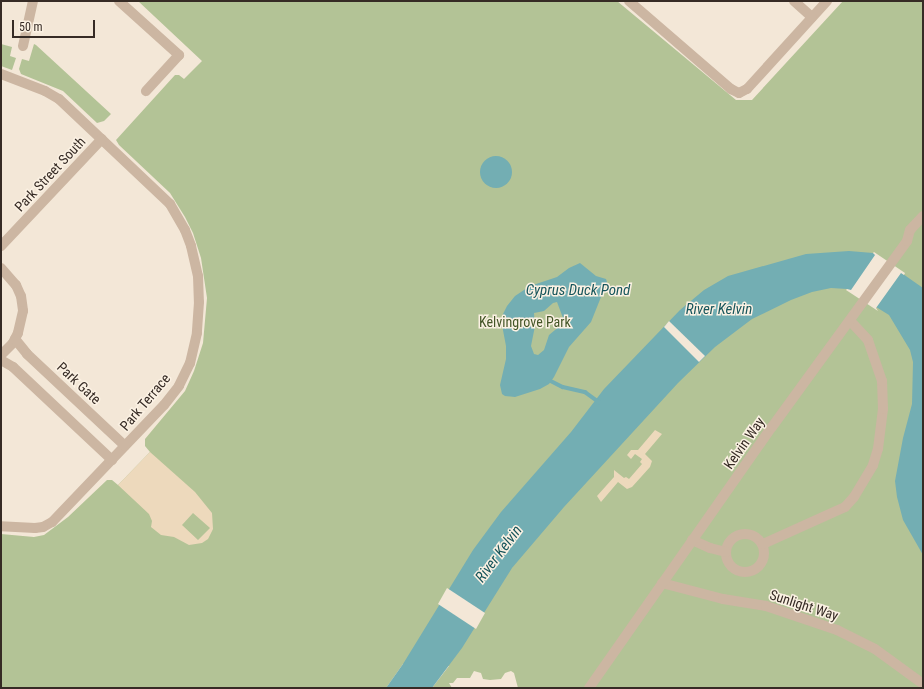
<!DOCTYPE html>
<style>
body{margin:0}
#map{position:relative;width:924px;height:689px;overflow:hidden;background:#f3e7d7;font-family:"Roboto Condensed",sans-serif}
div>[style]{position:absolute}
.green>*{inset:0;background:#b3c396}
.plaza>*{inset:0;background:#edd9bc}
.water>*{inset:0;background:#73aeb3}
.round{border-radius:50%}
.pier>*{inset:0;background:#f3e7d7}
.stream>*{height:3.5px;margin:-1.75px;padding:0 1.75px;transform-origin:1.75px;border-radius:1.75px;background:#73aeb3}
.street>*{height:10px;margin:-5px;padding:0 5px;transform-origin:5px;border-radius:5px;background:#ccb6a2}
.street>.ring{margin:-5px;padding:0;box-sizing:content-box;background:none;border:10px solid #ccb6a2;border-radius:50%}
span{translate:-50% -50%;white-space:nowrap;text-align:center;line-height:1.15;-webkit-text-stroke:3px #fbf1e3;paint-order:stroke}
.street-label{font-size:14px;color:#362b25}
.park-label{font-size:14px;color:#445627}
.water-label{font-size:15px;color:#17555b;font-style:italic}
.frame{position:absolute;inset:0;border:2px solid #362b25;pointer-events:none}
.scale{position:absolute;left:12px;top:20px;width:83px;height:18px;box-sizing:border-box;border:2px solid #362b25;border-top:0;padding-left:5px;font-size:12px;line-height:14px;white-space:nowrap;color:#362b25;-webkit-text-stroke:3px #fbf1e3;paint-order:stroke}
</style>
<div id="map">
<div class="green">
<div style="clip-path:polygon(138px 1px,617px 1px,736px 100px,752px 100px,843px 1px,923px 1px,923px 688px,518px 688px,514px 673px,511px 671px,505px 673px,501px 679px,490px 680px,483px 679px,481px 673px,474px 671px,470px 678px,457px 678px,453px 683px,449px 683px,452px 688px,432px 688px,449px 666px,403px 664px,386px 688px,1px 688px,1px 534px,34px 537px,44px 535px,68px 517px,107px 480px,112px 480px,118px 485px,150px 452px,145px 446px,145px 439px,185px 391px,194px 371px,203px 343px,207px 298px,201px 258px,193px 233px,185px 217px,170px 193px,119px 145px,116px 140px,175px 75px,179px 75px,184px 79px,202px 61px)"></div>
<div style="clip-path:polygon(1px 44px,12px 47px,10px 56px,16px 58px,12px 70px,1px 66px)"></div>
<div style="clip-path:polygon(34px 44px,36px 45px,111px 114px,104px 121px,97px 123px,63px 91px,21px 74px,19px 69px,22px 59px,29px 61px)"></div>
</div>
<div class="plaza">
<div style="clip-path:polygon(655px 430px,662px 434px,645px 454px,652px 461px,650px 467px,632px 487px,627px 489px,618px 482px,601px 502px,597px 496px,614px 477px,614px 470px,624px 478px,626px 477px,629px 479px,642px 464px,640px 462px,642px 459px,635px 454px,631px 459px,627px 455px,631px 450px,638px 450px)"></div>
<div style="clip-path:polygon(evenodd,150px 452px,195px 492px,212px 513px,213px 529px,208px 539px,202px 543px,189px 545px,174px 537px,161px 535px,151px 527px,152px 521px,149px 514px,118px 485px,150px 452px,193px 513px,210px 528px,198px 540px,182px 525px,193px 513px)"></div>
</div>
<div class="water">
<div class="round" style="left:480px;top:156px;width:32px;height:32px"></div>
<div style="clip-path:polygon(849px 251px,873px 253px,923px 288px,923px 555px,903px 520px,897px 497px,895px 481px,903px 438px,912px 404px,913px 362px,910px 350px,889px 315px,847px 289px,831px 288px,812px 292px,791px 300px,752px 319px,715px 347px,678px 383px,564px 507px,512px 568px,462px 648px,432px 688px,386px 688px,403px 664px,473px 550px,501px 512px,571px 432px,604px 389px,680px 310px,704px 290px,728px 276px,806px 254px)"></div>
<div style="clip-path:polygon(evenodd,580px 263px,596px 276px,606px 279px,607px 282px,591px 322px,569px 347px,554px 377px,549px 384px,540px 389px,515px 397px,505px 396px,502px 394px,500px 385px,506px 359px,506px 346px,502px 325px,503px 314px,507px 306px,515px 296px,530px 286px,557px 277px,569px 268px,580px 263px,557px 302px,563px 318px,561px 325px,549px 335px,544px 350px,538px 355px,534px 354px,531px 346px,535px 326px,534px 313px,544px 311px,553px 303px,557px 302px)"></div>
</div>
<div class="pier">
<div style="clip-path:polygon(874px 252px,905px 273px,904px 275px,901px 273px,876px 308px,878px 311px,846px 290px,847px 289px,851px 290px,875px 255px,873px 253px)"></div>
<div style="clip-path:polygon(669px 321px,705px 356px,699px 362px,664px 327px)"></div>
<div style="clip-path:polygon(447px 588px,485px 613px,476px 629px,438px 604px)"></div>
</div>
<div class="stream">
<div style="left:551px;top:381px;width:13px;rotate:27deg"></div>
<div style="left:563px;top:387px;width:23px;rotate:13deg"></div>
<div style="left:585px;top:392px;width:17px;rotate:36deg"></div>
</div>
<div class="street">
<div style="left:119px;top:1px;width:81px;rotate:42deg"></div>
<div style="left:179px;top:55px;width:49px;rotate:132.5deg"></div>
<div style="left:629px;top:1px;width:135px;rotate:40.8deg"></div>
<div style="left:731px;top:89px;width:9px;rotate:27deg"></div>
<div style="left:739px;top:93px;width:9px;rotate:-27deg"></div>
<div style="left:747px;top:89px;width:119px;rotate:-47.7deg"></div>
<div style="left:794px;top:1px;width:24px;rotate:42deg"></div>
<div style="left:23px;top:46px;width:46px;rotate:-77.5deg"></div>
<div style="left:1px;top:74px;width:47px;rotate:21.1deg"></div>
<div style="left:45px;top:91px;width:16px;rotate:30deg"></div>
<div style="left:59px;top:99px;width:153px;rotate:43.4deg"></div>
<div style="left:170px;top:204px;width:30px;rotate:60deg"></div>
<div style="left:185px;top:230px;width:17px;rotate:69deg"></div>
<div style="left:191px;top:246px;width:31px;rotate:77deg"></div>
<div style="left:198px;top:276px;width:26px;rotate:88deg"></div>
<div style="left:199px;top:302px;width:31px;rotate:94deg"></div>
<div style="left:197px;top:333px;width:31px;rotate:103deg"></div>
<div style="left:190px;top:363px;width:25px;rotate:116deg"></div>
<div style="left:179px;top:386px;width:24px;rotate:128deg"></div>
<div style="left:164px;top:405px;width:162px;rotate:133.7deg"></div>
<div style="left:52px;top:522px;width:10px;rotate:151deg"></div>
<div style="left:43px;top:527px;width:8px;rotate:173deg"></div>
<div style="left:35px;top:528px;width:34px;rotate:-177deg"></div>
<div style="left:1px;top:246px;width:147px;rotate:-46.7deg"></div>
<div style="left:1px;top:268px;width:23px;rotate:49deg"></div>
<div style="left:16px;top:285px;width:12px;rotate:66deg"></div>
<div style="left:21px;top:296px;width:15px;rotate:82deg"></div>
<div style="left:23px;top:311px;width:23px;rotate:103deg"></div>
<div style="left:18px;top:333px;width:11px;rotate:117deg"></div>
<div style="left:13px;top:343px;width:17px;rotate:135deg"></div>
<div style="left:15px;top:339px;width:19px;rotate:51deg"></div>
<div style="left:27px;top:354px;width:134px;rotate:43.2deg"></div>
<div style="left:1px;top:360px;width:14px;rotate:30deg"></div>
<div style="left:13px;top:367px;width:136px;rotate:43.2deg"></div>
<div class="ring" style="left:726px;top:534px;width:28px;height:28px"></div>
<div style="left:692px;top:540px;width:20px;rotate:24deg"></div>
<div style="left:710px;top:548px;width:16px;rotate:14deg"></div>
<div style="left:763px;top:544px;width:90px;rotate:-24.3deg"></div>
<div style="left:845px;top:507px;width:13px;rotate:-48deg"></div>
<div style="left:854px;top:497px;width:37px;rotate:-59deg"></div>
<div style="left:873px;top:465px;width:17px;rotate:-73deg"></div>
<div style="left:878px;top:449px;width:40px;rotate:-82.9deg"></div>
<div style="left:883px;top:409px;width:28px;rotate:-92deg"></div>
<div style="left:882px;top:381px;width:43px;rotate:-108.9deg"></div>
<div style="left:868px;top:340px;width:26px;rotate:-133deg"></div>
<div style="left:662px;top:583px;width:63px;rotate:14.7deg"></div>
<div style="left:723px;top:599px;width:44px;rotate:9.2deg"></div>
<div style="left:766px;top:606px;width:75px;rotate:18.7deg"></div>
<div style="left:837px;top:630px;width:42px;rotate:26.6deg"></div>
<div style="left:875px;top:649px;width:59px;rotate:36.1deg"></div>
<div style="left:589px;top:688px;width:319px;rotate:-55deg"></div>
<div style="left:772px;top:427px;width:230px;rotate:-54deg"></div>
<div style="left:907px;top:241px;width:11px;rotate:-75deg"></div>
<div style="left:910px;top:230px;width:19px;rotate:-47deg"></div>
</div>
<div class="street-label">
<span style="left:50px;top:174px;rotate:-47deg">Park Street South</span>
<span style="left:79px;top:383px;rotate:43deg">Park Gate</span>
<span style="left:145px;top:402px;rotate:-50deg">Park Terrace</span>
<span style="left:744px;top:443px;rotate:-55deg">Kelvin Way</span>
<span style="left:804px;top:605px;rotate:18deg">Sunlight Way</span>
</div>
<div class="park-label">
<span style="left:525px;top:322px">Kelvingrove Park</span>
</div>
<div class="water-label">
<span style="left:578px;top:291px">Cyprus Duck Pond</span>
<span style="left:719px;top:310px">River Kelvin</span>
<span style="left:499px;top:554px;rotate:-53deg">River Kelvin</span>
</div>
<div class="frame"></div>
<div class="scale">50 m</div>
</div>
